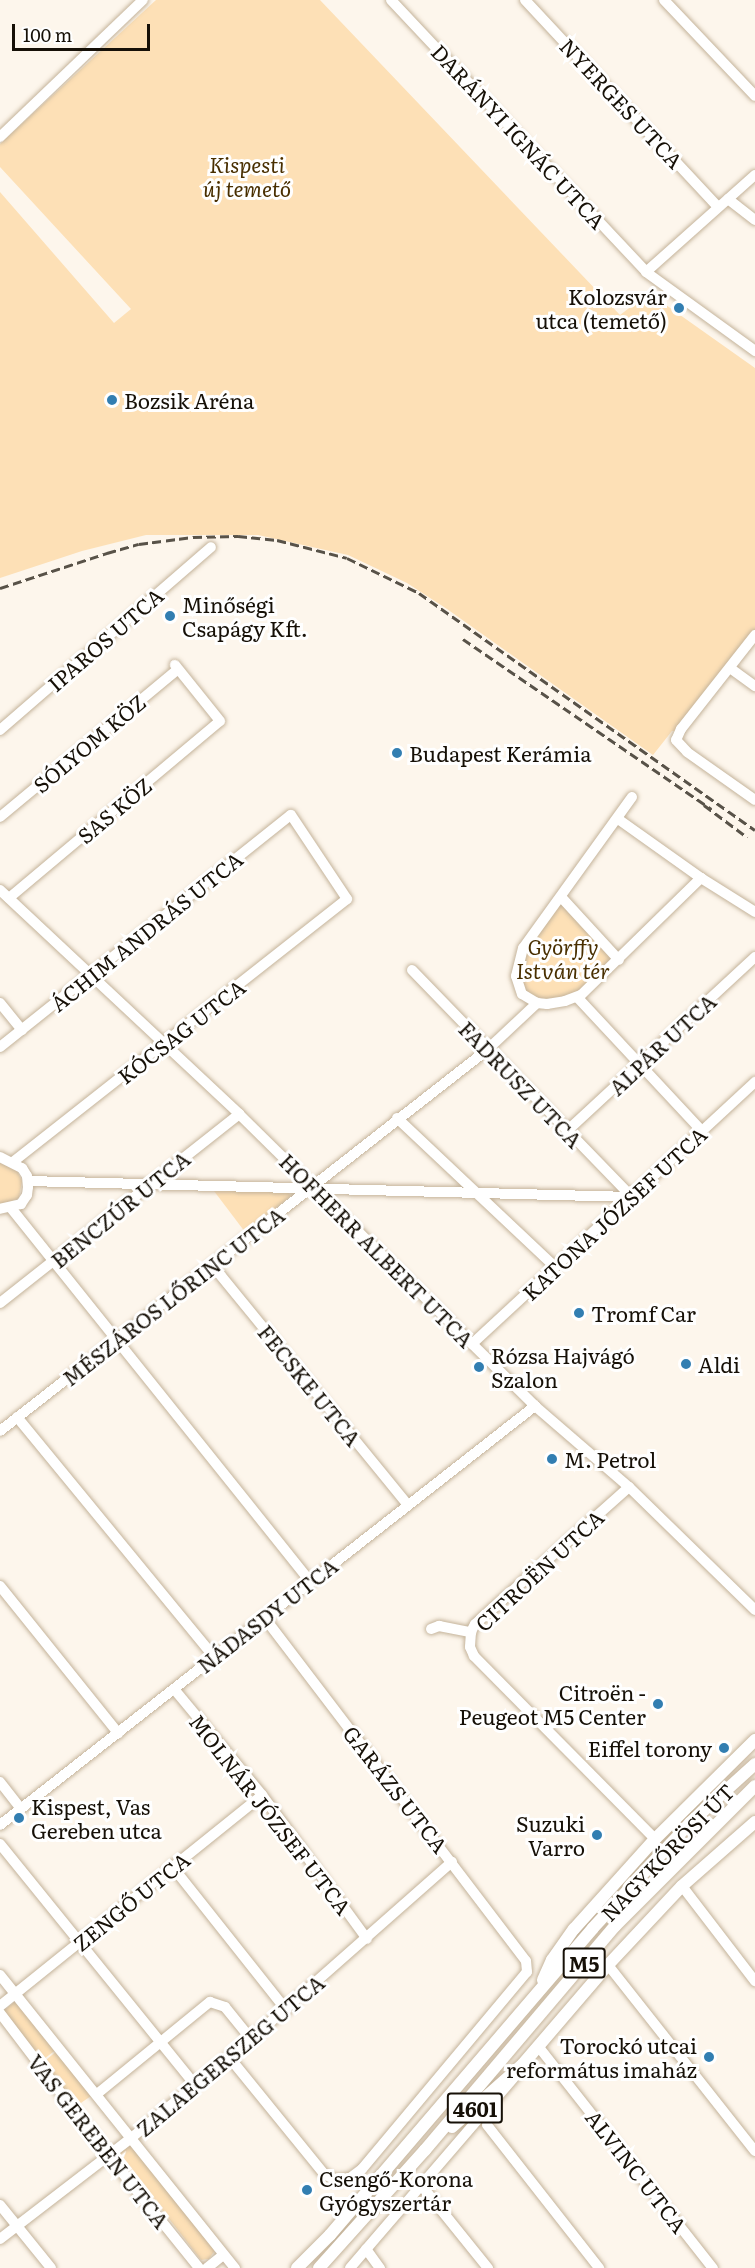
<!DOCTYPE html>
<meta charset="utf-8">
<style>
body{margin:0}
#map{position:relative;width:755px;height:2268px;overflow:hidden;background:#fdf6ec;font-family:Literata,serif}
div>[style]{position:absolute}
.green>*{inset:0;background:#fde0b6}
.roads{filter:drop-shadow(0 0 2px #c4b39a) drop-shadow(0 0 2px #c4b39a)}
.minor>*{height:10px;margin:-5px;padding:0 5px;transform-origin:5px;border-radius:5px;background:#fff}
.major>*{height:12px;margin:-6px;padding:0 6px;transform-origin:6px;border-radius:6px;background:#fff}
.rail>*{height:3px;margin-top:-1.5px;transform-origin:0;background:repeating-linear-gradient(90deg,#585248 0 9px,transparent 0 13.5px)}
.dots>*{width:16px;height:16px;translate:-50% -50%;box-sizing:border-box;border:3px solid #fff;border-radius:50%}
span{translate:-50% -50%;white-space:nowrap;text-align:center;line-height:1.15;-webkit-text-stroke:6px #fff;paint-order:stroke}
.shield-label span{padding:2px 4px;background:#fff;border:2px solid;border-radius:4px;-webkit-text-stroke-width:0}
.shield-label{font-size:20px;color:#161007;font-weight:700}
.street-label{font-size:21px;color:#161007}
.park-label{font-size:21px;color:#492f00;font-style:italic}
.poi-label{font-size:21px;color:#161007}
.right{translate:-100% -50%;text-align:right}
.left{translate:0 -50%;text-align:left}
.scale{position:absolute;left:12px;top:24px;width:138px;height:27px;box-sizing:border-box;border:3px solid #161007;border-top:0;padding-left:8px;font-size:18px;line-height:21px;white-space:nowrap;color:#161007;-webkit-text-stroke:4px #fff;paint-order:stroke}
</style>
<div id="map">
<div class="green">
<div style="clip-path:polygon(156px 0,320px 0,620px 315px,649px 293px,755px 368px,755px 637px,682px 731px,672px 731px,653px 755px,447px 609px,407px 583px,348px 555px,258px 535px,146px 535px,82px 551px,0 578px,0 192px,114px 323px,131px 309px,0 167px,0 144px)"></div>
<div style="clip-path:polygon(562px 898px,619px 960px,595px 983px,558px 1003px,525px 997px,518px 961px)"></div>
<div style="clip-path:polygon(0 1163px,17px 1171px,22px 1181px,19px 1198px,0 1206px)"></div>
<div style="clip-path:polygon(214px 1191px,287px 1191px,291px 1196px,245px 1232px)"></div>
<div style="clip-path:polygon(17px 2000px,57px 2049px,40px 2062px,2px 2012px)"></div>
<div style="clip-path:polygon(58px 2050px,94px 2094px,75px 2107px,41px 2064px)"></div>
<div style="clip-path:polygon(130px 2143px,215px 2250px,209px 2259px,201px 2260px,118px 2153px)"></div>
</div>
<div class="roads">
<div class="minor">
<div style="left:391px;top:0;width:373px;rotate:46.8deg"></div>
<div style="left:646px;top:272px;width:135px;rotate:35.9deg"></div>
<div style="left:525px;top:0;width:283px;rotate:47deg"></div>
<div style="left:664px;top:0;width:132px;rotate:46.5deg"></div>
<div style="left:0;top:137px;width:198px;rotate:-43.8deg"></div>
<div style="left:728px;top:199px;width:34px;rotate:38deg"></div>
<div style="left:646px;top:272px;width:146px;rotate:-41.7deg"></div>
<div style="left:755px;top:635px;width:120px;rotate:128.2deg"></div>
<div style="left:681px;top:729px;width:12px;rotate:114deg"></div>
<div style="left:676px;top:740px;width:16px;rotate:47deg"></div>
<div style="left:687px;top:752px;width:83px;rotate:35.2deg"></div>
<div style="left:730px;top:668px;width:31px;rotate:36deg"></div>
<div style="left:0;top:730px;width:279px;rotate:-40.9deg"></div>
<div style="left:632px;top:797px;width:186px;rotate:125.8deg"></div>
<div style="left:523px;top:948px;width:29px;rotate:104deg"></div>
<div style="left:516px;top:976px;width:19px;rotate:72deg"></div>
<div style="left:522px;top:994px;width:17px;rotate:31deg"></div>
<div style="left:537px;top:1003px;width:10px;rotate:6deg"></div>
<div style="left:547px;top:1004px;width:18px;rotate:-9deg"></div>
<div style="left:565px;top:1001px;width:17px;rotate:-21deg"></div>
<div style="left:581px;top:995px;width:168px;rotate:-44.3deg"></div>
<div style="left:0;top:817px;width:231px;rotate:-39.7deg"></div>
<div style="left:618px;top:819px;width:102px;rotate:35.4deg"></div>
<div style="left:701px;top:878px;width:64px;rotate:32.2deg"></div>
<div style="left:0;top:890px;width:328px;rotate:43.1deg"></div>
<div style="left:239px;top:1114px;width:416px;rotate:44.6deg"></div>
<div style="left:535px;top:1406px;width:124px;rotate:40.8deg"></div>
<div style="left:629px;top:1487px;width:176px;rotate:44.3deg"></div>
<div style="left:9px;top:898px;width:275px;rotate:-40deg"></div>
<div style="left:220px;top:721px;width:72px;rotate:-128.8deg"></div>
<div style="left:562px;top:898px;width:84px;rotate:47.4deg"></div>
<div style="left:412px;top:970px;width:316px;rotate:45.9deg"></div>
<div style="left:577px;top:997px;width:183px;rotate:47deg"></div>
<div style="left:0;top:1003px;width:35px;rotate:51deg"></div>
<div style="left:0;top:1047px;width:372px;rotate:-38.6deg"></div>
<div style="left:291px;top:815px;width:101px;rotate:56.3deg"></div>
<div style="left:347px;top:899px;width:425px;rotate:141.8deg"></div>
<div style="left:397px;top:1118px;width:217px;rotate:43.3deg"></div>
<div style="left:567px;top:1131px;width:256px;rotate:-42.8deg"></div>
<div style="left:0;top:1157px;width:25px;rotate:27deg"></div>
<div style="left:22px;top:1168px;width:9px;rotate:58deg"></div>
<div style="left:27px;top:1176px;width:11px;rotate:85deg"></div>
<div style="left:28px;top:1187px;width:8px;rotate:97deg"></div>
<div style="left:27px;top:1195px;width:11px;rotate:124deg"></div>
<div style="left:21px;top:1204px;width:22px;rotate:167deg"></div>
<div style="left:28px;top:1181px;width:604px;rotate:1.52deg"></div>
<div style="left:11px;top:1208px;width:478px;rotate:51.3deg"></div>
<div style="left:213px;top:1266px;width:307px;rotate:50.8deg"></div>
<div style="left:0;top:1303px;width:305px;rotate:-38.3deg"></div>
<div style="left:472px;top:1344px;width:386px;rotate:-42.8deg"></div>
<div style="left:17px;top:1417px;width:310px;rotate:50.6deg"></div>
<div style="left:0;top:1431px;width:618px;rotate:-38.04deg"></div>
<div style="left:487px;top:1050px;width:69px;rotate:-43.2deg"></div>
<div style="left:629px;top:1487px;width:206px;rotate:138.3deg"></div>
<div style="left:475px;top:1624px;width:9px;rotate:117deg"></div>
<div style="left:471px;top:1632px;width:15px;rotate:94deg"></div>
<div style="left:470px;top:1647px;width:10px;rotate:66deg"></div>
<div style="left:474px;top:1656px;width:257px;rotate:45.3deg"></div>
<div style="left:0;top:1586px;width:189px;rotate:51.2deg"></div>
<div style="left:431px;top:1629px;width:9px;rotate:-21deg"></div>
<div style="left:439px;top:1626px;width:33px;rotate:11deg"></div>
<div style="left:174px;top:1689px;width:138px;rotate:50.3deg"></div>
<div style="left:262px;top:1795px;width:178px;rotate:53.9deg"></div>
<div style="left:0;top:1782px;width:34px;rotate:52deg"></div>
<div style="left:0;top:1825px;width:680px;rotate:-38.07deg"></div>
<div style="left:0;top:1844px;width:310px;rotate:51deg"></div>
<div style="left:172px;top:1866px;width:184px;rotate:51.6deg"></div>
<div style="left:682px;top:1886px;width:120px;rotate:52.5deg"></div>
<div style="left:608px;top:1965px;width:237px;rotate:51.7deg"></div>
<div style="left:0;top:1975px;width:376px;rotate:51.3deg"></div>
<div style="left:0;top:2006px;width:336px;rotate:-38.8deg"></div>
<div style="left:0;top:2013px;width:180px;rotate:52.7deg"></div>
<div style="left:109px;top:2156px;width:144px;rotate:51.2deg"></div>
<div style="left:538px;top:2046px;width:283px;rotate:51.8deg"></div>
<div style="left:229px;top:2057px;width:151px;rotate:50.9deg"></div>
<div style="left:324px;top:2174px;width:13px;rotate:27deg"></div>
<div style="left:336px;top:2180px;width:14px;rotate:-8deg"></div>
<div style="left:350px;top:2178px;width:15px;rotate:-37deg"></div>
<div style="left:362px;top:2169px;width:257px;rotate:-50.1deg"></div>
<div style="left:527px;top:1972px;width:11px;rotate:-95deg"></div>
<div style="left:526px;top:1961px;width:431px;rotate:-127.3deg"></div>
<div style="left:97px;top:2094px;width:146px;rotate:-39.2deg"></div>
<div style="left:210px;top:2002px;width:16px;rotate:18deg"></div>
<div style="left:225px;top:2007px;width:41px;rotate:50.9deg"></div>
<div style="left:487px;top:2125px;width:182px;rotate:51.9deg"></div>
<div style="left:421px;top:2185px;width:107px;rotate:51.1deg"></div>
<div style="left:0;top:2205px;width:81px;rotate:51deg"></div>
<div style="left:0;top:2239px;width:164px;rotate:-37.6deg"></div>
<div style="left:130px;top:2139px;width:157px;rotate:-39.6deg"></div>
<div style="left:251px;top:2039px;width:268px;rotate:-41.4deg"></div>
<div style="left:366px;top:2249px;width:24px;rotate:54deg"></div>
<div style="left:207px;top:2268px;width:21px;rotate:-39deg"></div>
<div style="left:350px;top:2268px;width:255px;rotate:-49.3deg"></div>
</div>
<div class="major">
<div style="left:543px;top:1980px;width:22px;rotate:-66deg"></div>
<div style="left:552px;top:1960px;width:38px;rotate:-55deg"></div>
<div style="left:574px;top:1929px;width:121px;rotate:-48deg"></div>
<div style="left:655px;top:1839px;width:141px;rotate:-44.7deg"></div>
<div style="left:452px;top:2127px;width:95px;rotate:-41.6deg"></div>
<div style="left:523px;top:2064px;width:130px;rotate:-49.4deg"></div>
<div style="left:608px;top:1965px;width:108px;rotate:-46.9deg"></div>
<div style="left:682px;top:1886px;width:97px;rotate:-41.2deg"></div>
<div style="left:297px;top:2268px;width:47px;rotate:-45deg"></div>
<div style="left:330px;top:2235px;width:404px;rotate:-49.4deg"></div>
<div style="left:593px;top:1928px;width:143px;rotate:-47.3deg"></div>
<div style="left:690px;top:1823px;width:88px;rotate:-42.2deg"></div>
<div style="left:319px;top:2268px;width:159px;rotate:-48.1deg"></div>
<div style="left:425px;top:2150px;width:294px;rotate:-49.7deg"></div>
<div style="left:615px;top:1926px;width:198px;rotate:-45deg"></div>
</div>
</div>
<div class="rail">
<div style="left:0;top:588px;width:113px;rotate:-18.1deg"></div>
<div style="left:107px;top:553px;width:33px;rotate:-16deg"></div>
<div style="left:139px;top:544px;width:54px;rotate:-7.4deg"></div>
<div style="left:193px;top:537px;width:45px;rotate:-1.3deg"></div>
<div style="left:238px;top:536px;width:39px;rotate:6deg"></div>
<div style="left:277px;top:540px;width:72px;rotate:14.4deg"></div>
<div style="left:347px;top:558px;width:80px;rotate:25.9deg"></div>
<div style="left:419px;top:593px;width:411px;rotate:35.2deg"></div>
<div style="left:463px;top:639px;width:301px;rotate:34.4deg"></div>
<div style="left:704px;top:805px;width:54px;rotate:36.7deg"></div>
</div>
<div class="dots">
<div style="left:679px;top:308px;background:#327eb1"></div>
<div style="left:112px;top:400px;background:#327eb1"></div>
<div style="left:170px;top:616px;background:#327eb1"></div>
<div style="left:397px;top:753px;background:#327eb1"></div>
<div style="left:579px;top:1313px;background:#327eb1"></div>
<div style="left:686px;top:1364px;background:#327eb1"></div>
<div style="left:479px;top:1367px;background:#327eb1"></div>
<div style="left:552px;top:1459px;background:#327eb1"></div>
<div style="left:658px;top:1704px;background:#327eb1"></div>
<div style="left:724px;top:1748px;background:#327eb1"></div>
<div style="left:19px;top:1818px;background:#327eb1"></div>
<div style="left:597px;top:1835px;background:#327eb1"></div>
<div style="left:709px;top:2057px;background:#327eb1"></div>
<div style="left:307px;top:2190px;background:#327eb1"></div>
</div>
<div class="shield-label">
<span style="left:584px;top:1963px">M5</span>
<span style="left:475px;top:2108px">4601</span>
</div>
<div class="street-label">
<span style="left:622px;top:103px;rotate:47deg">NYERGES UTCA</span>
<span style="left:519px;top:136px;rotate:47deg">DARÁNYI IGNÁC UTCA</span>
<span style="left:105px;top:639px;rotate:-41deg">IPAROS UTCA</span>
<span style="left:89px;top:743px;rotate:-40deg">SÓLYOM KÖZ</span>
<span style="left:114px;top:810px;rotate:-40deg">SAS KÖZ</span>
<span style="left:146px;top:931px;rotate:-39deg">ÁCHIM ANDRÁS UTCA</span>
<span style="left:181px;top:1031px;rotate:-38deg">KÓCSAG UTCA</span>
<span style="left:662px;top:1044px;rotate:-43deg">ALPÁR UTCA</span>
<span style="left:521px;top:1084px;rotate:46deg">FADRUSZ UTCA</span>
<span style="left:120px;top:1209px;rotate:-39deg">BENCZÚR UTCA</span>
<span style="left:614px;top:1213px;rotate:-43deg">KATONA JÓZSEF UTCA</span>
<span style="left:377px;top:1250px;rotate:45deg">HOFHERR ALBERT UTCA</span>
<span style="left:173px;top:1296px;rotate:-38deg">MÉSZÁROS LŐRINC UTCA</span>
<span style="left:310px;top:1385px;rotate:51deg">FECSKE UTCA</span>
<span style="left:539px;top:1570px;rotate:-43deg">CITROËN UTCA</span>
<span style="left:267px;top:1615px;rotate:-38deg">NÁDASDY UTCA</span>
<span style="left:396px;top:1789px;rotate:52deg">GARÁZS UTCA</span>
<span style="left:271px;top:1814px;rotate:52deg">MOLNÁR JÓZSEF UTCA</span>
<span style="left:667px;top:1852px;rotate:-46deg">NAGYKŐRÖSI ÚT</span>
<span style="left:131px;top:1901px;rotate:-39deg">ZENGŐ UTCA</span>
<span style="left:230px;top:2055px;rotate:-40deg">ZALAEGERSZEG UTCA</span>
<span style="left:99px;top:2141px;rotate:52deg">VAS GEREBEN UTCA</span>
<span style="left:637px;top:2171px;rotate:52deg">ALVINC UTCA</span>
</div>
<div class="park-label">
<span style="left:247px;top:176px">Kispesti<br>új temető</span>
<span style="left:563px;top:958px">Györffy<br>István tér</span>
</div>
<div class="poi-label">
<span class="right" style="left:667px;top:308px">Kolozsvár<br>utca (temető)</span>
<span class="left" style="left:124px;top:400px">Bozsik Aréna</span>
<span class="left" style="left:182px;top:616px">Minőségi<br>Csapágy Kft.</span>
<span class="left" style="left:409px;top:753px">Budapest Kerámia</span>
<span class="left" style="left:591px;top:1313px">Tromf Car</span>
<span class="left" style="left:491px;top:1367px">Rózsa Hajvágó<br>Szalon</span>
<span class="left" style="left:698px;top:1364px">Aldi</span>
<span class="left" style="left:564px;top:1459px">M. Petrol</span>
<span class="right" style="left:646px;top:1704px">Citroën -<br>Peugeot M5 Center</span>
<span class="right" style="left:712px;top:1748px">Eiffel torony</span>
<span class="left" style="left:31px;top:1818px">Kispest, Vas<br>Gereben utca</span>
<span class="right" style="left:585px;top:1835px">Suzuki<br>Varro</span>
<span class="right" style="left:697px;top:2057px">Torockó utcai<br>református imaház</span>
<span class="left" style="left:319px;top:2190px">Csengő-Korona<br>Gyógyszertár</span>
</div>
<div class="scale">100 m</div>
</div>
